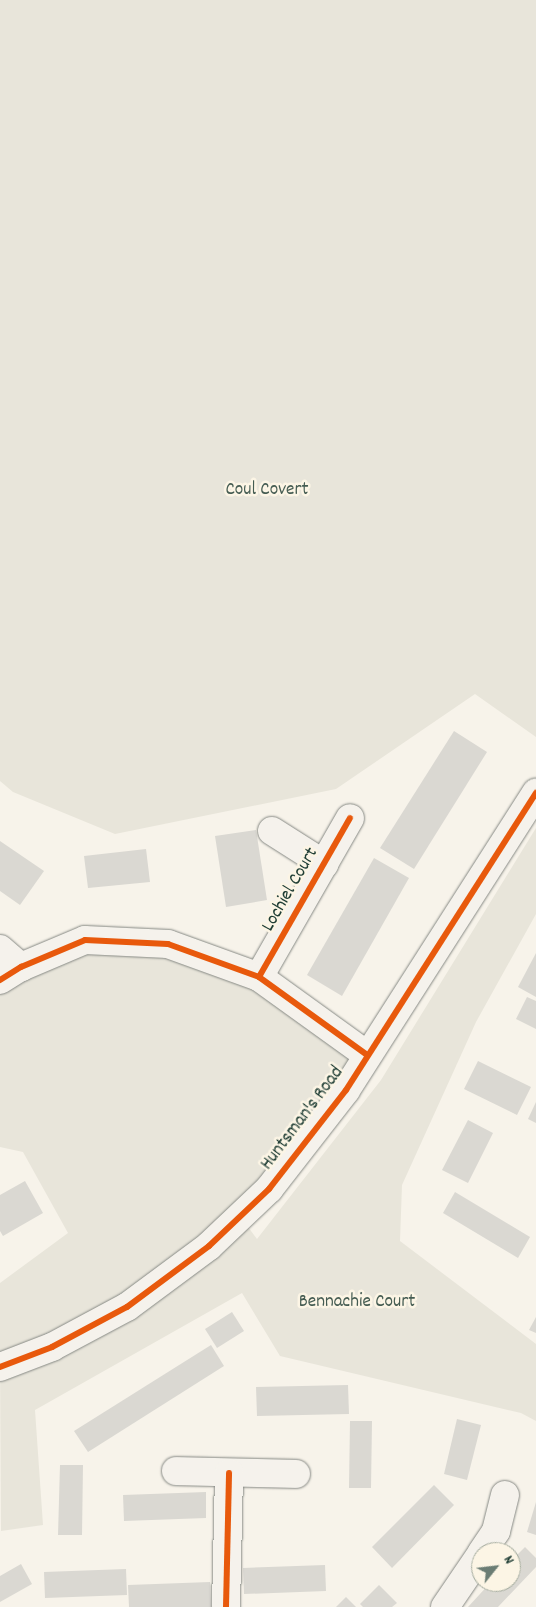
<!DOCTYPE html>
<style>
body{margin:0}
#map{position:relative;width:536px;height:1607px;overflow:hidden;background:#f7f3ea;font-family:Dekko,sans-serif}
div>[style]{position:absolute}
.green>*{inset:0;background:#e8e5da}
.building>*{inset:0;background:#dad8d2}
.roads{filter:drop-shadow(0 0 1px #868984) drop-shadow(0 0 1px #868984)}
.minor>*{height:28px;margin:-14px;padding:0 14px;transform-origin:14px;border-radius:14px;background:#f5f2ec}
.cycleway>*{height:6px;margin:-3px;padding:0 3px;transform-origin:3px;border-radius:3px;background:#e8590c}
span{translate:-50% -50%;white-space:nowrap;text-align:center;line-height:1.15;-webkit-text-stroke:5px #fcf5e5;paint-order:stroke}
.park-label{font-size:19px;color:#455c52}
.street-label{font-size:19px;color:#1f3d34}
.north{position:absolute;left:471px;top:1542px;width:50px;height:50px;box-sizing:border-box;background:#fcf5e5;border:1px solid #a4ab9e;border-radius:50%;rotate:61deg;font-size:14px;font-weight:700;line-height:20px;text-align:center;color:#1f3d34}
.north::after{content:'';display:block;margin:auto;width:18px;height:22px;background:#6b7d74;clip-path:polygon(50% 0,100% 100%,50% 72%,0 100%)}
</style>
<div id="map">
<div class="green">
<div style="clip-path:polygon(0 0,536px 0,536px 737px,475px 694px,336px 789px,115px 834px,13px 792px,0 781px)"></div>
<div style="clip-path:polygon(536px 828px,536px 914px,476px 1022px,402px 1185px,400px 1241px,536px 1344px,536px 1421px,521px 1413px,280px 1356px,242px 1293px,35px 1410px,43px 1525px,1px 1531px,0 1361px,127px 1307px,155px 1274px,58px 1335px,0 1355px,0 1283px,68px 1233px,23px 1152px,0 1147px,0 980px,85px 940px,259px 977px,367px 1055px,240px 1216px,257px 1239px,381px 1080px)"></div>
</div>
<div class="building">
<div style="clip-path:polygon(454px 731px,487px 752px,414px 869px,380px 848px)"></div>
<div style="clip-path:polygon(256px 830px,267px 900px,226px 907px,215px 836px)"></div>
<div style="clip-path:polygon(0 841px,44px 871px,20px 905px,0 891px)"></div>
<div style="clip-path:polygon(146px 849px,150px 882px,88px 888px,84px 856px)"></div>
<div style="clip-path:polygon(374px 858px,409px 878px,342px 996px,307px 975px)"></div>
<div style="clip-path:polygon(536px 953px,536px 997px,518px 987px)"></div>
<div style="clip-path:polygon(527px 997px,536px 1001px,536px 1029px,516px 1019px)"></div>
<div style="clip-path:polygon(478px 1061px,531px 1087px,517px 1115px,464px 1089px)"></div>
<div style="clip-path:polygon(536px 1102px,536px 1123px,528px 1119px)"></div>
<div style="clip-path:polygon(468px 1120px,493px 1133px,468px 1183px,442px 1170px)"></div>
<div style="clip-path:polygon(25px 1181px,43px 1213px,3px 1236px,0 1231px,0 1195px)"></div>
<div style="clip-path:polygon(455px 1192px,530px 1237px,518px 1258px,443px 1213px)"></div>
<div style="clip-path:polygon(232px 1312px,244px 1331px,217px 1348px,205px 1329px)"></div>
<div style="clip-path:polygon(536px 1317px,536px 1333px,529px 1330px)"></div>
<div style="clip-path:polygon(211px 1345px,224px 1366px,88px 1452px,74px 1431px)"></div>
<div style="clip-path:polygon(348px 1385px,349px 1414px,257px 1416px,256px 1387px)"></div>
<div style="clip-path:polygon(457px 1419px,481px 1425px,467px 1480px,444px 1474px)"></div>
<div style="clip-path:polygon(350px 1421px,372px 1421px,371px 1488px,349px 1488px)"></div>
<div style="clip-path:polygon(60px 1465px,83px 1465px,82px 1535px,58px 1535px)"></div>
<div style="clip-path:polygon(434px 1485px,454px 1505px,392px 1568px,372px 1547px)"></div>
<div style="clip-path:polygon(206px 1492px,206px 1518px,124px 1521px,123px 1495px)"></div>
<div style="clip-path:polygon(536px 1502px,536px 1535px,527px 1532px)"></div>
<div style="clip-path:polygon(525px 1547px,536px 1558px,536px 1567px,498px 1607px,468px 1607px,491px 1582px,511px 1582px,511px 1561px)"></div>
<div style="clip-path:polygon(21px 1564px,32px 1584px,0 1602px,0 1576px)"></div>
<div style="clip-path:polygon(325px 1565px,326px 1591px,244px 1594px,243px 1568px)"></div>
<div style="clip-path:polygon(126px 1569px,127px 1595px,45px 1598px,44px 1572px)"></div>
<div style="clip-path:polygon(210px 1582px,211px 1607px,129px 1607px,128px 1585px)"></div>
<div style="clip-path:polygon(379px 1585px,397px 1603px,392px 1607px,363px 1607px,360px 1604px)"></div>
<div style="clip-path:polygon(346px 1597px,356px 1607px,336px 1607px)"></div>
</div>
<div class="roads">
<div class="minor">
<div style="left:272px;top:831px;width:62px;rotate:32.4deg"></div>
<div style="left:0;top:949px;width:28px;rotate:41deg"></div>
<div style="left:259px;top:977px;width:183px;rotate:-60.2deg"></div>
<div style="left:0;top:980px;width:25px;rotate:-32deg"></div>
<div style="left:21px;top:967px;width:69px;rotate:-22.9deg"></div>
<div style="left:85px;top:940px;width:83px;rotate:2.8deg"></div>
<div style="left:168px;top:944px;width:97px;rotate:19.9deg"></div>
<div style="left:259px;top:977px;width:133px;rotate:35.8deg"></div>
<div style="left:0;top:1367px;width:56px;rotate:-21deg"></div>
<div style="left:52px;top:1347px;width:85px;rotate:-28.1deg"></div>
<div style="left:127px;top:1307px;width:102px;rotate:-36.6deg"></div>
<div style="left:209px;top:1246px;width:83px;rotate:-43.5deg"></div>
<div style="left:269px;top:1189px;width:125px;rotate:-52.1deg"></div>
<div style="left:346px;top:1090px;width:353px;rotate:-57.4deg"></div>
<div style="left:176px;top:1471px;width:120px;rotate:1.4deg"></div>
<div style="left:482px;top:1552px;width:25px;rotate:-56deg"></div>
<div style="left:496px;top:1531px;width:37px;rotate:-76deg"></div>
<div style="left:226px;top:1607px;width:134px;rotate:-88.7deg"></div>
<div style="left:445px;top:1607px;width:64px;rotate:-55.8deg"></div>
</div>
</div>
<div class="cycleway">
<div style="left:259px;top:977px;width:183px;rotate:-60.2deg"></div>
<div style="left:0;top:980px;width:25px;rotate:-32deg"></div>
<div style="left:21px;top:967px;width:69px;rotate:-22.9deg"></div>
<div style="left:85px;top:940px;width:83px;rotate:2.8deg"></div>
<div style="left:168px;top:944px;width:97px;rotate:19.9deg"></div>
<div style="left:259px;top:977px;width:133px;rotate:35.8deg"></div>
<div style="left:0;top:1367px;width:56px;rotate:-21deg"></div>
<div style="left:52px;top:1347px;width:85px;rotate:-28.1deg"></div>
<div style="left:127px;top:1307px;width:102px;rotate:-36.6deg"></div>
<div style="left:209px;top:1246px;width:83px;rotate:-43.5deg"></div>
<div style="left:269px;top:1189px;width:125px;rotate:-52.1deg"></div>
<div style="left:346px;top:1090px;width:353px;rotate:-57.4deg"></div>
<div style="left:226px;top:1607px;width:134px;rotate:-88.7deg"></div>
</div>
<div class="park-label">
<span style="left:267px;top:491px">Coul Covert</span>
<span style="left:357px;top:1303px">Bennachie Court</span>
</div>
<div class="street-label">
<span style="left:291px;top:890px;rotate:-60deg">Lochiel Court</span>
<span style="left:303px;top:1119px;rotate:-53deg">Huntsman's Road</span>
</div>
<div class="north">N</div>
</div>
